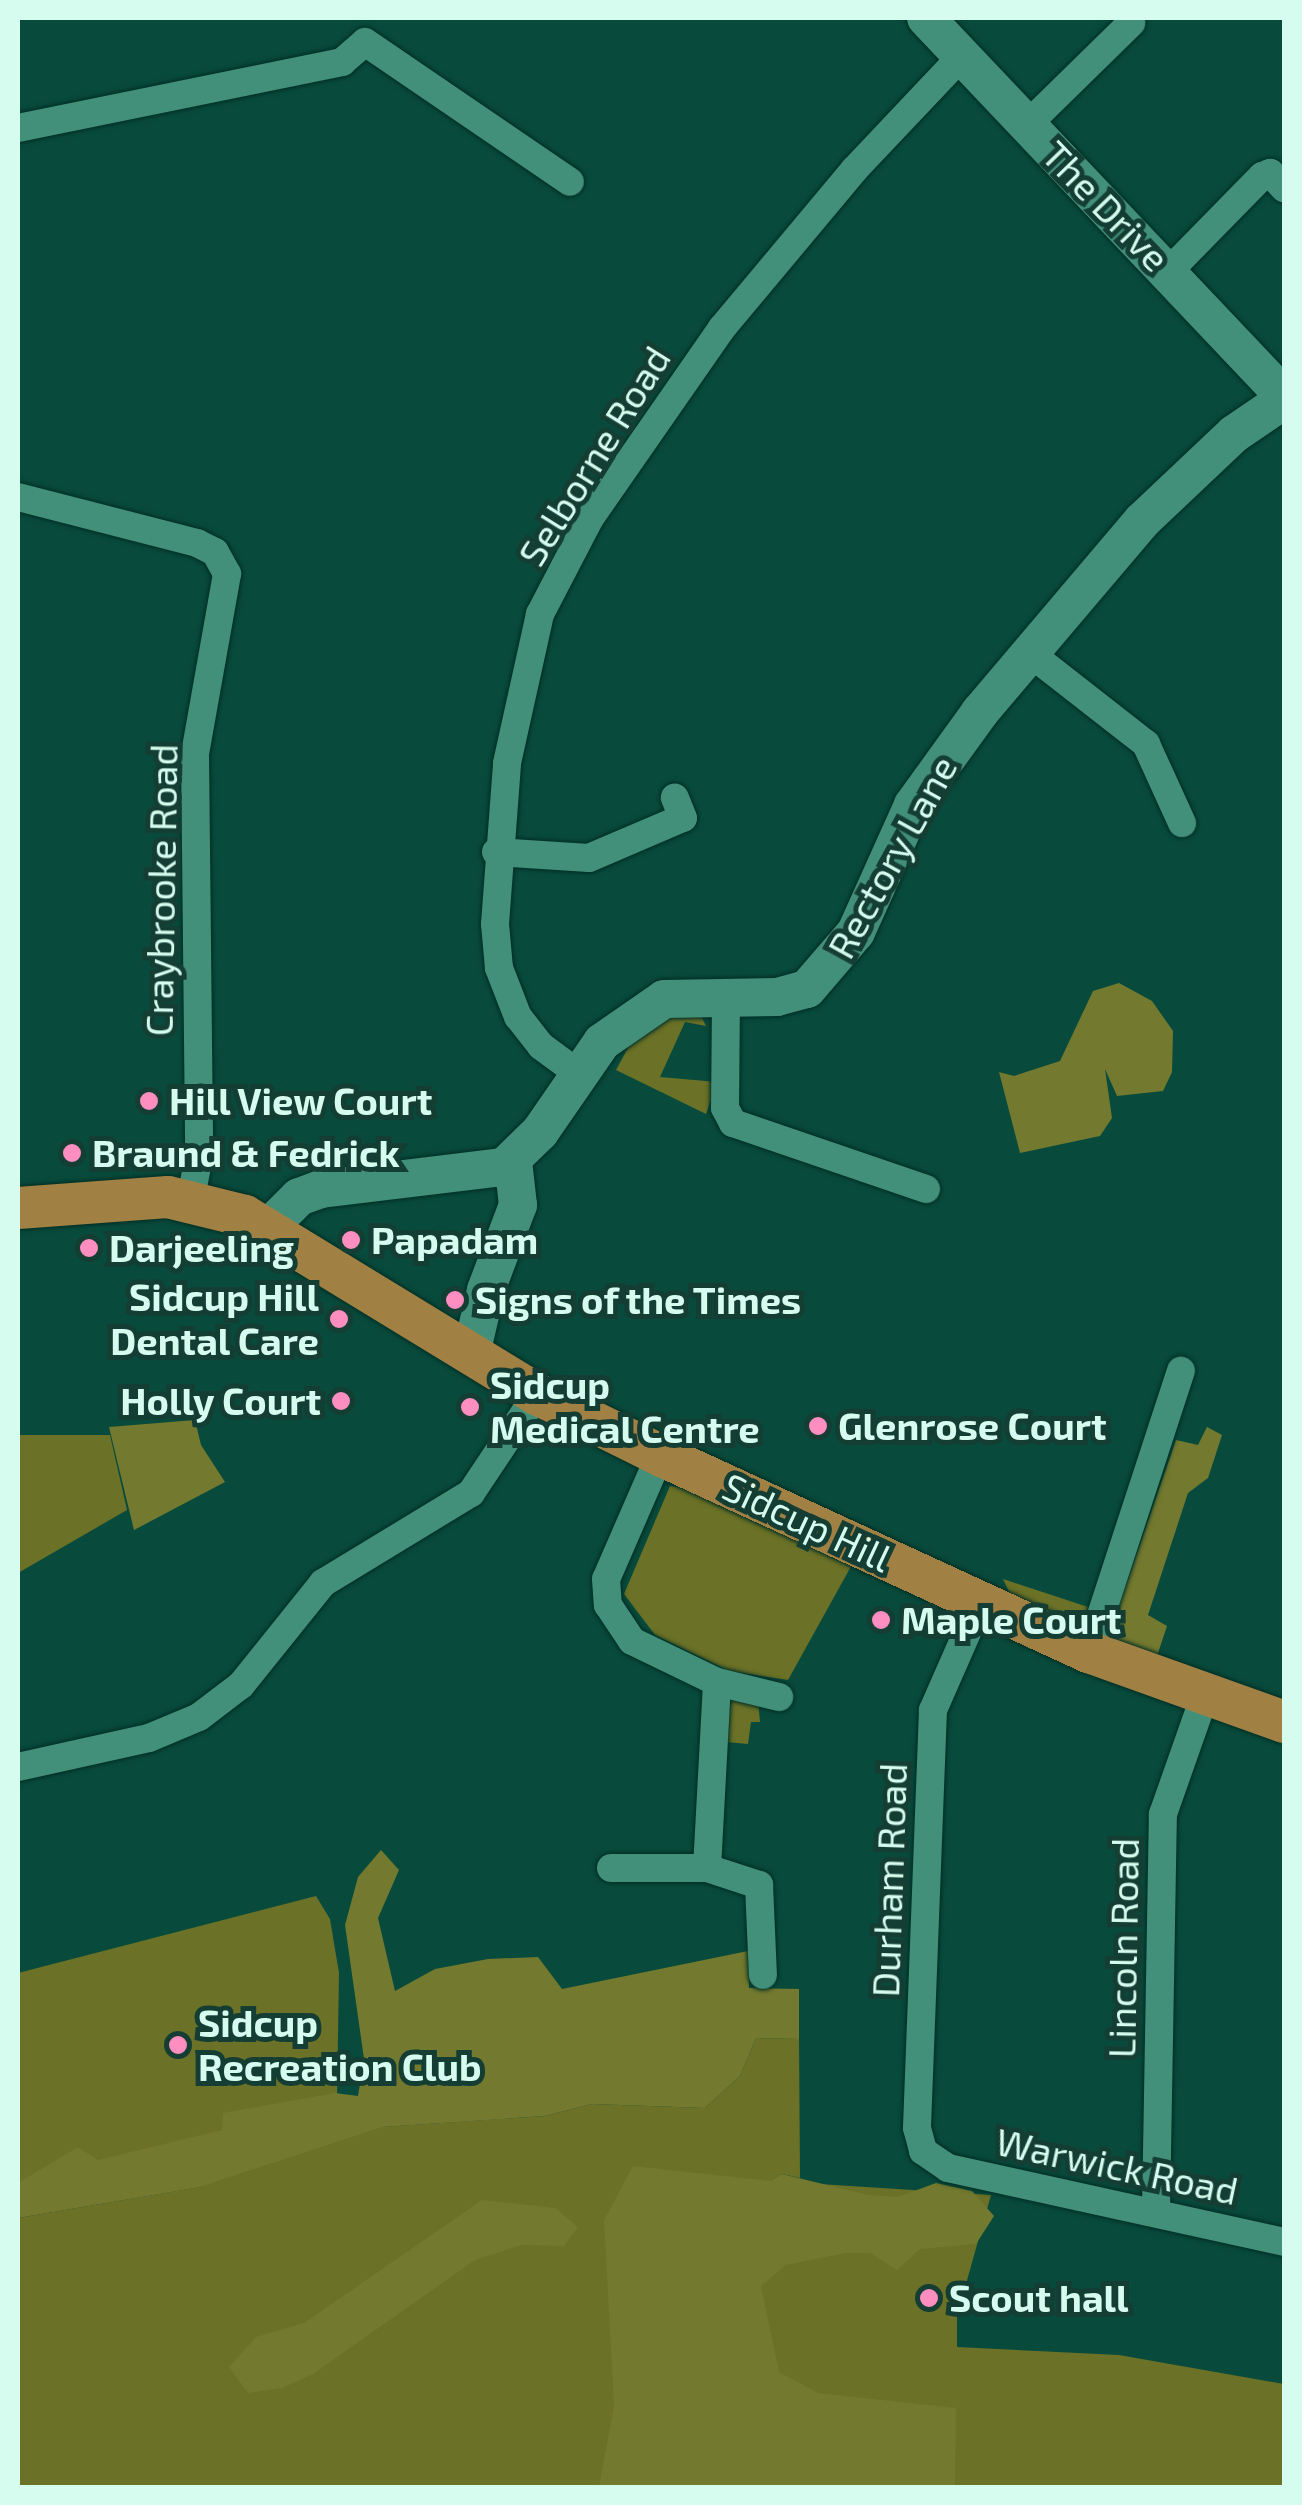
<!DOCTYPE html>
<style>
body{margin:0}
#map{position:relative;width:1302px;height:2505px;overflow:hidden;background:#084b3c;font-family:"Exo 2",sans-serif}
div>[style]{position:absolute}
.green>*{inset:0;background:#6b7126}
.forest>*{inset:0;background:#73792e}
.roads{filter:drop-shadow(0 0 2px #012e24) drop-shadow(0 0 2px #012e24)}
.street>*{height:28px;margin:-14px;padding:0 14px;transform-origin:14px;border-radius:14px;background:#428f7a}
.secondary>*{height:38px;margin:-19px;padding:0 19px;transform-origin:19px;border-radius:19px;background:#428f7a}
.primary>*{height:42px;margin:-21px;padding:0 21px;transform-origin:21px;border-radius:21px;background:#a18044}
.dots>*{width:28px;height:28px;translate:-50% -50%;box-sizing:border-box;border:5px solid #143d33;border-radius:50%}
span{translate:-50% -50%;white-space:nowrap;text-align:center;line-height:1.15;-webkit-text-stroke:10px #143d33;paint-order:stroke}
.street-label{font-size:38px;color:#d6fcef}
.poi-label{font-size:38px;color:#d6fcef;font-weight:700}
.left{translate:0 -50%;text-align:left}
.right{translate:-100% -50%;text-align:right}
.frame{position:absolute;inset:0;border:20px solid #d6fcef;pointer-events:none}
</style>
<div id="map">
<div class="green">
<div style="clip-path:polygon(698px 1010px,706px 1026px,685px 1022px,660px 1077px,717px 1082px,706px 1114px,616px 1070px,629px 1046px,669px 1014px)"></div>
<div style="clip-path:polygon(18px 1435px,110px 1435px,127px 1510px,18px 1573px)"></div>
<div style="clip-path:polygon(670px 1486px,701px 1489px,854px 1561px,788px 1680px,729px 1671px,655px 1635px,624px 1594px)"></div>
<div style="clip-path:polygon(1003px 1579px,1088px 1607px,1083px 1627px,1012px 1598px)"></div>
<div style="clip-path:polygon(731px 1698px,758px 1701px,760px 1722px,751px 1722px,748px 1744px,726px 1742px)"></div>
<div style="clip-path:polygon(316px 1896px,330px 1919px,339px 1973px,337px 2099px,18px 2195px,18px 1973px)"></div>
<div style="clip-path:polygon(756px 2038px,799px 2039px,800px 2178px,782px 2174px,772px 2181px,991px 2195px,957px 2316px,957px 2347px,1119px 2355px,1284px 2384px,1284px 2487px,18px 2487px,18px 2218px,200px 2187px,382px 2127px,545px 2116px,592px 2104px,705px 2108px,740px 2076px)"></div>
</div>
<div class="forest">
<div style="clip-path:polygon(1119px 983px,1152px 1001px,1173px 1031px,1172px 1072px,1163px 1091px,1117px 1096px,1105px 1069px,1112px 1118px,1100px 1136px,1020px 1153px,999px 1072px,1014px 1076px,1060px 1061px,1093px 991px)"></div>
<div style="clip-path:polygon(195px 1420px,201px 1445px,225px 1482px,134px 1530px,109px 1427px)"></div>
<div style="clip-path:polygon(1207px 1427px,1222px 1435px,1208px 1478px,1188px 1493px,1148px 1615px,1167px 1626px,1154px 1665px,1117px 1641px,1112px 1626px,1176px 1440px,1198px 1445px)"></div>
<div style="clip-path:polygon(381px 1850px,399px 1870px,378px 1918px,395px 1991px,435px 1969px,488px 1959px,538px 1957px,562px 1989px,748px 1951px,749px 1988px,799px 1989px,799px 2039px,756px 2038px,740px 2076px,705px 2108px,592px 2104px,545px 2116px,383px 2127px,201px 2187px,18px 2218px,18px 2183px,78px 2147px,98px 2160px,222px 2130px,223px 2113px,335px 2093px,358px 2096px,364px 2059px,345px 1925px,358px 1877px)"></div>
<div style="clip-path:polygon(633px 2166px,771px 2181px,782px 2174px,868px 2195px,898px 2197px,936px 2183px,972px 2191px,994px 2216px,976px 2244px,920px 2249px,897px 2270px,870px 2253px,846px 2253px,786px 2265px,761px 2286px,779px 2372px,818px 2393px,956px 2408px,955px 2487px,599px 2487px,614px 2406px,604px 2220px)"></div>
<div style="clip-path:polygon(482px 2200px,555px 2208px,578px 2227px,564px 2246px,521px 2245px,475px 2260px,313px 2374px,282px 2388px,248px 2393px,229px 2367px,256px 2337px,304px 2323px)"></div>
</div>
<div class="roads">
<div class="street">
<div style="left:365px;top:42px;width:248px;rotate:34.3deg"></div>
<div style="left:1027px;top:125px;width:146px;rotate:-44.4deg"></div>
<div style="left:18px;top:128px;width:331px;rotate:-11.5deg"></div>
<div style="left:342px;top:62px;width:30px;rotate:-41deg"></div>
<div style="left:1169px;top:271px;width:133px;rotate:-45.6deg"></div>
<div style="left:1262px;top:176px;width:9px;rotate:-21deg"></div>
<div style="left:1270px;top:173px;width:21px;rotate:47deg"></div>
<div style="left:18px;top:497px;width:185px;rotate:14.4deg"></div>
<div style="left:197px;top:543px;width:20px;rotate:27deg"></div>
<div style="left:215px;top:552px;width:25px;rotate:61deg"></div>
<div style="left:227px;top:574px;width:182px;rotate:100.1deg"></div>
<div style="left:195px;top:753px;width:403px;rotate:89.4deg"></div>
<div style="left:199px;top:1156px;width:43px;rotate:100.8deg"></div>
<div style="left:1031px;top:654px;width:146px;rotate:38deg"></div>
<div style="left:1146px;top:744px;width:87px;rotate:65.5deg"></div>
<div style="left:496px;top:852px;width:93px;rotate:3.7deg"></div>
<div style="left:589px;top:858px;width:102px;rotate:-23.1deg"></div>
<div style="left:683px;top:818px;width:22px;rotate:-112deg"></div>
<div style="left:726px;top:998px;width:110px;rotate:90.5deg"></div>
<div style="left:725px;top:1108px;width:17px;rotate:62deg"></div>
<div style="left:733px;top:1123px;width:204px;rotate:18.9deg"></div>
<div style="left:579px;top:1074px;width:47px;rotate:-143.6deg"></div>
<div style="left:541px;top:1046px;width:37px;rotate:-128deg"></div>
<div style="left:518px;top:1017px;width:53px;rotate:-111.2deg"></div>
<div style="left:499px;top:968px;width:44px;rotate:-95.2deg"></div>
<div style="left:495px;top:924px;width:161px;rotate:-85.7deg"></div>
<div style="left:507px;top:763px;width:153px;rotate:-77.5deg"></div>
<div style="left:540px;top:614px;width:108px;rotate:-62.5deg"></div>
<div style="left:590px;top:518px;width:231px;rotate:-55.2deg"></div>
<div style="left:722px;top:328px;width:206px;rotate:-50.1deg"></div>
<div style="left:854px;top:170px;width:156px;rotate:-46.6deg"></div>
<div style="left:660px;top:1455px;width:135px;rotate:113.5deg"></div>
<div style="left:606px;top:1579px;width:26px;rotate:86deg"></div>
<div style="left:608px;top:1605px;width:43px;rotate:56.3deg"></div>
<div style="left:632px;top:1641px;width:94px;rotate:25.8deg"></div>
<div style="left:717px;top:1682px;width:64px;rotate:13.6deg"></div>
<div style="left:980px;top:1603px;width:117px;rotate:113.7deg"></div>
<div style="left:933px;top:1710px;width:418px;rotate:92.2deg"></div>
<div style="left:917px;top:2128px;width:24px;rotate:75deg"></div>
<div style="left:923px;top:2151px;width:30px;rotate:34deg"></div>
<div style="left:948px;top:2168px;width:344px;rotate:12.4deg"></div>
<div style="left:1089px;top:1652px;width:296px;rotate:-71.9deg"></div>
<div style="left:18px;top:1767px;width:134px;rotate:-12.5deg"></div>
<div style="left:149px;top:1738px;width:54px;rotate:-22.8deg"></div>
<div style="left:199px;top:1717px;width:53px;rotate:-37.3deg"></div>
<div style="left:241px;top:1685px;width:131px;rotate:-51.2deg"></div>
<div style="left:323px;top:1583px;width:173px;rotate:-31.3deg"></div>
<div style="left:471px;top:1493px;width:119px;rotate:-56.3deg"></div>
<div style="left:611px;top:1868px;width:96px"></div>
<div style="left:707px;top:1868px;width:55px;rotate:18.1deg"></div>
<div style="left:759px;top:1885px;width:90px;rotate:87.5deg"></div>
<div style="left:707px;top:1868px;width:186px;rotate:-86.9deg"></div>
<div style="left:1156px;top:2210px;width:396px;rotate:-89deg"></div>
<div style="left:1163px;top:1814px;width:126px;rotate:-70.6deg"></div>
</div>
<div class="secondary">
<div style="left:926px;top:18px;width:521px;rotate:46.56deg"></div>
<div style="left:269px;top:1227px;width:42px;rotate:-45deg"></div>
<div style="left:299px;top:1197px;width:23px;rotate:-20deg"></div>
<div style="left:321px;top:1189px;width:184px;rotate:-6.9deg"></div>
<div style="left:504px;top:1167px;width:50px;rotate:-44.2deg"></div>
<div style="left:540px;top:1132px;width:109px;rotate:-55.4deg"></div>
<div style="left:602px;top:1042px;width:75px;rotate:-34.7deg"></div>
<div style="left:664px;top:999px;width:113px;rotate:-1deg"></div>
<div style="left:777px;top:997px;width:31px;rotate:-15deg"></div>
<div style="left:807px;top:989px;width:75px;rotate:-49.3deg"></div>
<div style="left:856px;top:932px;width:139px;rotate:-65.8deg"></div>
<div style="left:913px;top:805px;width:115px;rotate:-54.2deg"></div>
<div style="left:980px;top:712px;width:250px;rotate:-49.7deg"></div>
<div style="left:1142px;top:521px;width:127px;rotate:-43.4deg"></div>
<div style="left:1234px;top:434px;width:60px;rotate:-34.2deg"></div>
<div style="left:471px;top:1354px;width:66px;rotate:-76.8deg"></div>
<div style="left:486px;top:1290px;width:91px;rotate:-69.4deg"></div>
<div style="left:518px;top:1205px;width:44px;rotate:-96.5deg"></div>
</div>
<div class="primary">
<div style="left:18px;top:1208px;width:150px;rotate:-4.2deg"></div>
<div style="left:168px;top:1197px;width:79px;rotate:13.9deg"></div>
<div style="left:245px;top:1216px;width:342px;rotate:31.4deg"></div>
<div style="left:537px;top:1394px;width:137px;rotate:26.4deg"></div>
<div style="left:660px;top:1455px;width:472px;rotate:24.7deg"></div>
<div style="left:1089px;top:1652px;width:207px;rotate:19.7deg"></div>
</div>
</div>
<div class="dots">
<div style="left:149px;top:1101px;background:#fd8ebf"></div>
<div style="left:72px;top:1153px;background:#fd8ebf"></div>
<div style="left:351px;top:1240px;background:#fd8ebf"></div>
<div style="left:89px;top:1248px;background:#fd8ebf"></div>
<div style="left:455px;top:1300px;background:#fd8ebf"></div>
<div style="left:339px;top:1319px;background:#fd8ebf"></div>
<div style="left:341px;top:1401px;background:#fd8ebf"></div>
<div style="left:470px;top:1407px;background:#fd8ebf"></div>
<div style="left:818px;top:1426px;background:#fd8ebf"></div>
<div style="left:881px;top:1620px;background:#fd8ebf"></div>
<div style="left:178px;top:2045px;background:#fd8ebf"></div>
<div style="left:929px;top:2298px;background:#fd8ebf"></div>
</div>
<div class="street-label">
<span style="left:1106px;top:206px;rotate:46deg">The Drive</span>
<span style="left:594px;top:456px;rotate:-58deg">Selborne Road</span>
<span style="left:892px;top:857px;rotate:-61deg">Rectory Lane</span>
<span style="left:161px;top:890px;rotate:-89deg">Craybrooke Road</span>
<span style="left:807px;top:1522px;rotate:25deg">Sidcup Hill</span>
<span style="left:889px;top:1880px;rotate:-88deg">Durham Road</span>
<span style="left:1123px;top:1948px;rotate:-89deg">Lincoln Road</span>
<span style="left:1117px;top:2166px;rotate:12deg">Warwick Road</span>
</div>
<div class="poi-label">
<span class="left" style="left:169px;top:1101px">Hill View Court</span>
<span class="left" style="left:92px;top:1153px">Braund &amp; Fedrick</span>
<span class="left" style="left:371px;top:1240px">Papadam</span>
<span class="left" style="left:109px;top:1248px">Darjeeling</span>
<span class="right" style="left:319px;top:1319px">Sidcup Hill<br>Dental Care</span>
<span class="left" style="left:475px;top:1300px">Signs of the Times</span>
<span class="left" style="left:490px;top:1407px">Sidcup<br>Medical Centre</span>
<span class="right" style="left:321px;top:1401px">Holly Court</span>
<span class="left" style="left:838px;top:1426px">Glenrose Court</span>
<span class="left" style="left:901px;top:1620px">Maple Court</span>
<span class="left" style="left:198px;top:2045px">Sidcup<br>Recreation Club</span>
<span class="left" style="left:949px;top:2298px">Scout hall</span>
</div>
<div class="frame"></div>
</div>
